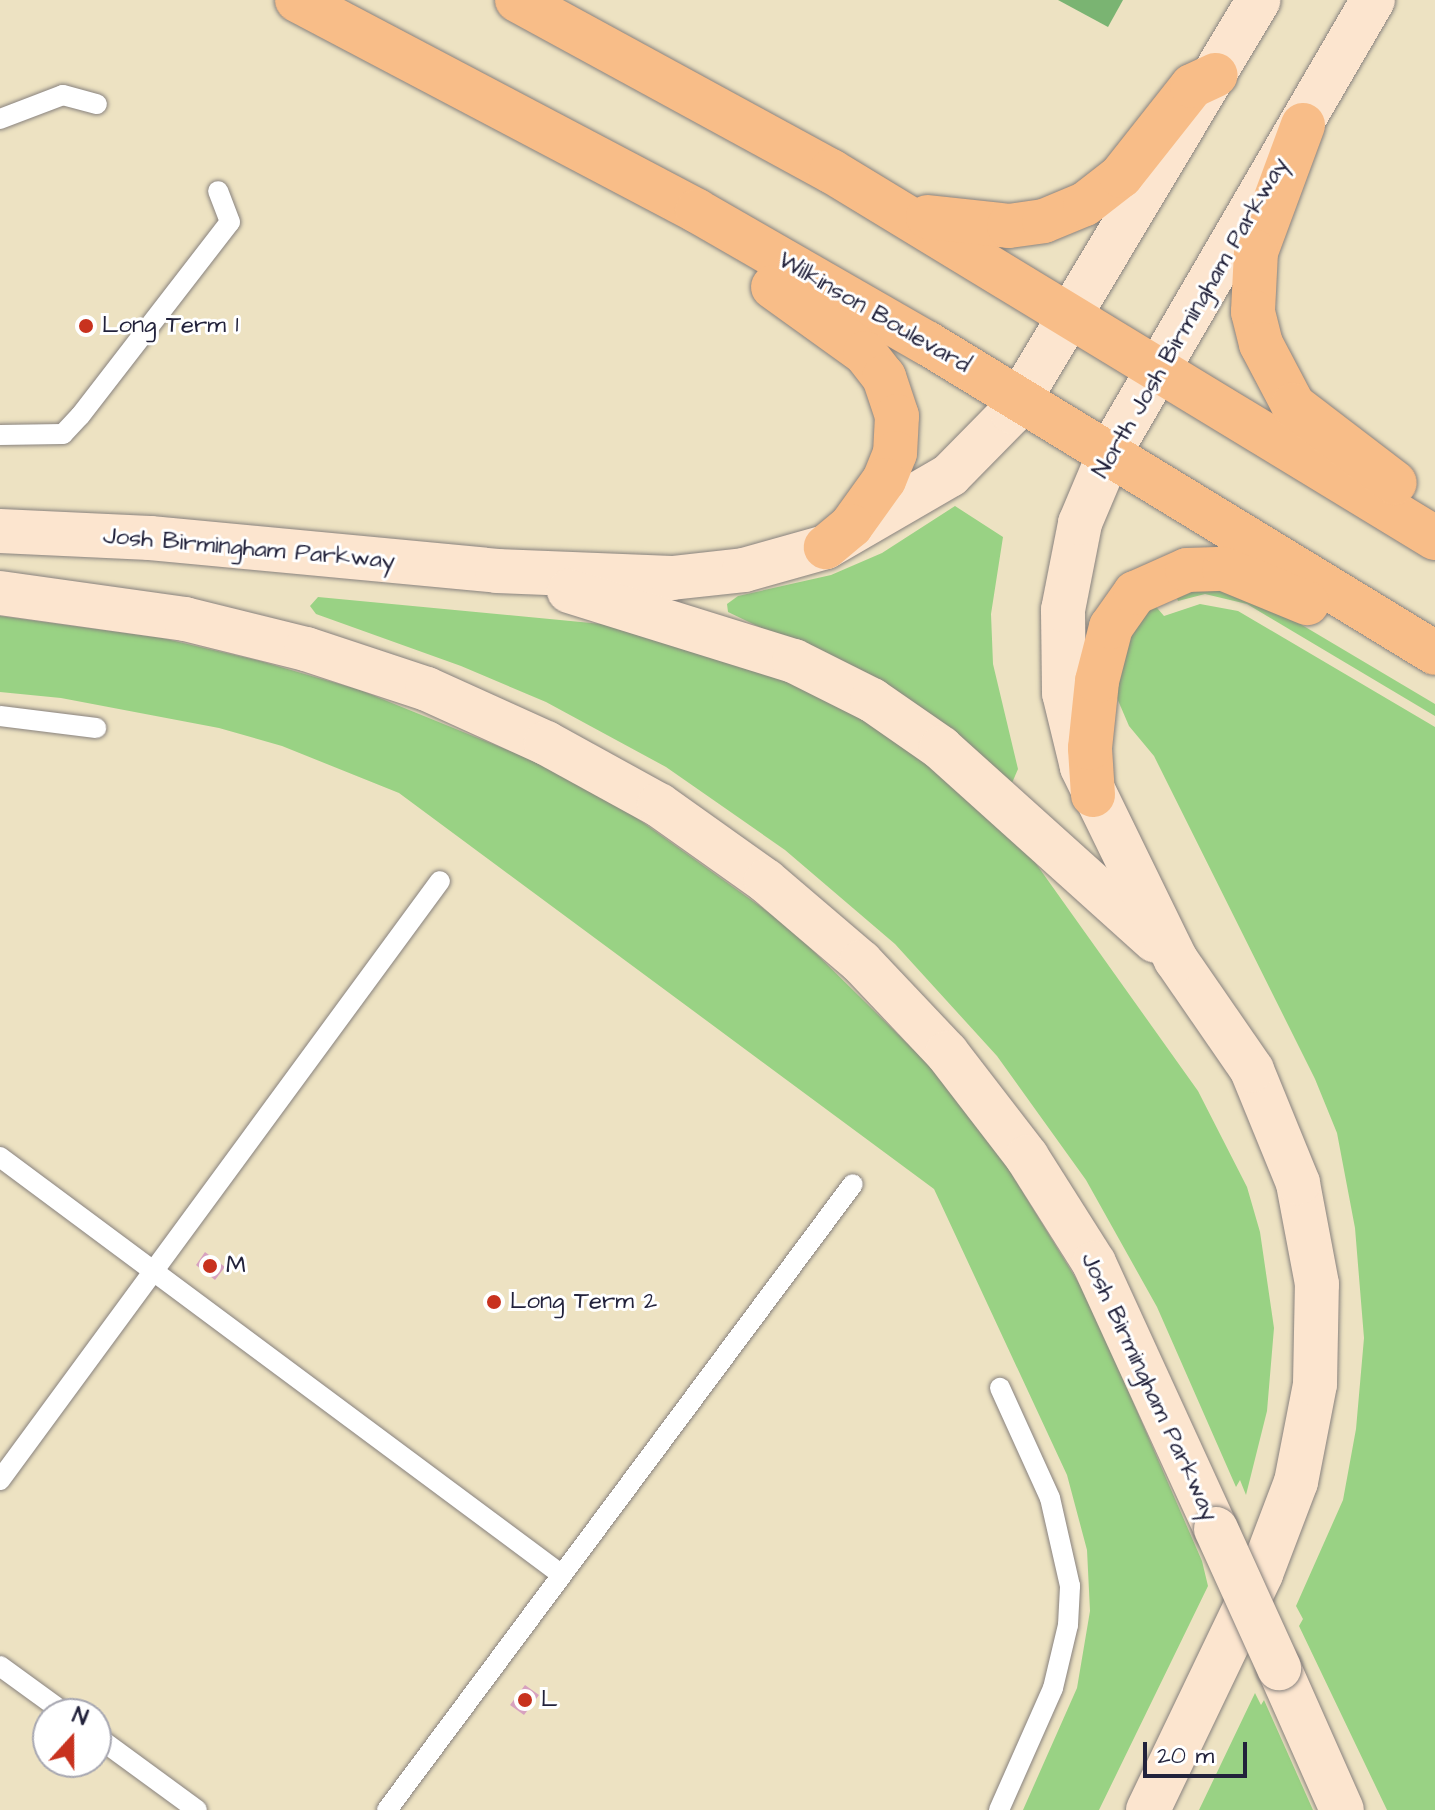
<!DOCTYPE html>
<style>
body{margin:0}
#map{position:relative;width:1435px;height:1810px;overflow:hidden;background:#ede2c2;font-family:"Architects Daughter",sans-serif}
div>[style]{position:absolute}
.green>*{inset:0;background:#99d284}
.forest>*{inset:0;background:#7ab472}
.building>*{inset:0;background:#d7a1bf}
.roads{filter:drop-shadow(0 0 2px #88827e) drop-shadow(0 0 2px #88827e)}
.lane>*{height:20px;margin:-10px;padding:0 10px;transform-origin:10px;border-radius:10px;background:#fff}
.secondary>*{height:44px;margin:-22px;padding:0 22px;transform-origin:22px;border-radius:22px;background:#fce5cf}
.primary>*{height:44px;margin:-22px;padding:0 22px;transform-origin:22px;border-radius:22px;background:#f8bd88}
.bridges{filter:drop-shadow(0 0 2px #88827e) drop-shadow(0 0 2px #88827e)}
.secondary-bridge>*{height:44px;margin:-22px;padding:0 22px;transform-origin:22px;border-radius:22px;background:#fce5cf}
.dots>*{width:22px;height:22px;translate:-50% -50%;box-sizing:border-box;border:4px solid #fff;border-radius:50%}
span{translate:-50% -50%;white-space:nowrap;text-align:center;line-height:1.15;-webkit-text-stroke:6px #fff;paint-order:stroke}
.street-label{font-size:24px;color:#22223b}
.poi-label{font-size:24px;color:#22223b}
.left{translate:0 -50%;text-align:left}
.north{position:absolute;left:32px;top:1698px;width:80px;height:80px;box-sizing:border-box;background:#fff;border:2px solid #a7a7b1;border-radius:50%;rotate:21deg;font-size:22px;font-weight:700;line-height:32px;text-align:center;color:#22223b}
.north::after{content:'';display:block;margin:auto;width:28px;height:36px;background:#c8321e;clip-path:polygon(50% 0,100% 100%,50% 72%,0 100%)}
.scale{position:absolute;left:1143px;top:1742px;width:104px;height:36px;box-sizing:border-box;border:4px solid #22223b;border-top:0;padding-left:10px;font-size:24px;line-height:28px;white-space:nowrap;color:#22223b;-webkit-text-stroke:6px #fff;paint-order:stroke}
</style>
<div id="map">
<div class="green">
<div style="clip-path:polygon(955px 506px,1003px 537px,991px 614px,993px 664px,1018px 769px,1012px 783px,770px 632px,728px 612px,727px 604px,738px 596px,831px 575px,882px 553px)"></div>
<div style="clip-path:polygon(1195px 584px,1258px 599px,1435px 704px,1435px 716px,1247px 604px,1205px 594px,1178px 601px,1174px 590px)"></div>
<div style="clip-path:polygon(318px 597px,612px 625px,771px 668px,928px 757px,1027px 851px,1198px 1091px,1247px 1187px,1260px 1232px,1274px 1328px,1267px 1411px,1246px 1495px,1240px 1480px,1236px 1487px,1157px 1307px,1086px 1180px,997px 1056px,895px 944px,785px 850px,666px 767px,546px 702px,461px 666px,316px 614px,310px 606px)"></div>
<div style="clip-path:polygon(1152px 602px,1164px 616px,1200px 604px,1238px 611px,1435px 727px,1435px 1810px,1387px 1810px,1299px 1626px,1303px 1619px,1296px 1606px,1343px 1500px,1356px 1429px,1364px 1338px,1355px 1228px,1337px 1133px,1315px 1079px,1154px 756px,1129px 726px,1117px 698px,1119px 649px)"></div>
<div style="clip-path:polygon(0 616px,162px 638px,260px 661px,360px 690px,542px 764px,634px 816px,789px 927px,928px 1064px,990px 1139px,1088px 1298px,1202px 1561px,1208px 1586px,1099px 1810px,1023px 1810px,1077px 1688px,1090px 1611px,1087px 1550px,1067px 1475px,934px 1189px,399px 793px,282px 746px,219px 728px,61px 698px,0 692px)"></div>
<div style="clip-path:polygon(1255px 1693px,1261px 1705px,1264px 1700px,1313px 1810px,1199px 1810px)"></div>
</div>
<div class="forest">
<div style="clip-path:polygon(1058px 0,1123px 0,1108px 27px)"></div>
</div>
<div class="building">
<div style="clip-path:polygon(205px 1252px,225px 1267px,215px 1280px,196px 1265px)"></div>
<div style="clip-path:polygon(525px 1685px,539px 1695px,524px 1715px,510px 1705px)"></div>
</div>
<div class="roads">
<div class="lane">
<div style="left:0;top:119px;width:67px;rotate:-20.9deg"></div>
<div style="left:63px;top:95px;width:35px;rotate:15deg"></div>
<div style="left:0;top:435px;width:63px;rotate:-0.9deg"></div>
<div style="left:63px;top:434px;width:25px;rotate:-47deg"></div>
<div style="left:80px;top:416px;width:245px;rotate:-52.3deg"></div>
<div style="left:230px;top:222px;width:33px;rotate:-111deg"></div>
<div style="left:0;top:716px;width:97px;rotate:7.1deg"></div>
<div style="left:0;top:1157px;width:700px;rotate:36.64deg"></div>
<div style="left:0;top:1480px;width:743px;rotate:-53.7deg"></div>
<div style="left:0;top:1666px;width:82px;rotate:36deg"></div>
<div style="left:96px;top:1736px;width:125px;rotate:36.2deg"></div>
<div style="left:387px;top:1810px;width:780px;rotate:-53.34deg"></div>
<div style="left:999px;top:1810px;width:133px;rotate:-66.1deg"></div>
<div style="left:1053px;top:1688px;width:65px;rotate:-76.6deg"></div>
<div style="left:1068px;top:1625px;width:39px;rotate:-87deg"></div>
<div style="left:1070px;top:1586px;width:90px;rotate:-102.8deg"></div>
<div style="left:1050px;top:1498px;width:121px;rotate:-114.4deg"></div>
</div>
<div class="secondary">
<div style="left:0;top:531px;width:150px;rotate:2.7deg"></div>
<div style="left:150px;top:538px;width:349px;rotate:5.4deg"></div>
<div style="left:497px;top:571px;width:175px;rotate:2.3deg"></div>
<div style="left:672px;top:578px;width:72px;rotate:-6.3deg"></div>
<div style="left:744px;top:570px;width:85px;rotate:-15.7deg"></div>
<div style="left:826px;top:547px;width:143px;rotate:-30.1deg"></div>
<div style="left:950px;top:475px;width:88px;rotate:-45.5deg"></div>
<div style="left:1012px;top:412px;width:480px;rotate:-59.1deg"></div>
<div style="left:569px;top:591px;width:236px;rotate:17.3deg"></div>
<div style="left:794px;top:661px;width:87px;rotate:26.6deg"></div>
<div style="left:872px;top:700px;width:84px;rotate:34.8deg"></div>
<div style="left:941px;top:748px;width:288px;rotate:42deg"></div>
<div style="left:0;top:593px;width:187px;rotate:8deg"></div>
<div style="left:185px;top:619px;width:125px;rotate:13.9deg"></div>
<div style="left:306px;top:649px;width:127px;rotate:18.3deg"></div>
<div style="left:427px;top:689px;width:131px;rotate:24.4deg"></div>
<div style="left:546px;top:743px;width:129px;rotate:28.8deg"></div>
<div style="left:659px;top:805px;width:131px;rotate:35.4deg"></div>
<div style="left:766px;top:881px;width:125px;rotate:40.5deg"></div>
<div style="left:861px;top:962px;width:125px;rotate:46.6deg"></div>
<div style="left:947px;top:1053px;width:131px;rotate:52.4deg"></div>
<div style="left:1027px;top:1157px;width:125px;rotate:57.7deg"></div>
<div style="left:1094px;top:1263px;width:293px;rotate:65.4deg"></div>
<div style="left:1279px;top:1668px;width:155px;rotate:66.1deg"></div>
<div style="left:1148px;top:1810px;width:262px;rotate:-64.4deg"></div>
<div style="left:1261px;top:1574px;width:98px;rotate:-69.2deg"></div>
<div style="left:1296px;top:1482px;width:100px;rotate:-79deg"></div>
<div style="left:1315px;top:1384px;width:100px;rotate:-88.9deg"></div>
<div style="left:1317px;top:1284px;width:103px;rotate:-100.7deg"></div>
<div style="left:1298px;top:1183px;width:122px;rotate:-112.2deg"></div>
<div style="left:1252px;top:1070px;width:134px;rotate:-124.6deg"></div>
<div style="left:1176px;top:960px;width:215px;rotate:-116deg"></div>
<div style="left:1082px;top:767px;width:76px;rotate:-103.7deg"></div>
<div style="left:1064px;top:693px;width:83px;rotate:-90.7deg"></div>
<div style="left:1063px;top:610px;width:89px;rotate:-78.9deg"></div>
<div style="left:1080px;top:523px;width:77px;rotate:-67.1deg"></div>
<div style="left:1110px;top:452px;width:523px;rotate:-59.81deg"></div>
</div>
<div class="primary">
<div style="left:297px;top:0;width:452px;rotate:27.8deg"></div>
<div style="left:697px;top:211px;width:265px;rotate:29.9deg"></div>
<div style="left:927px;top:343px;width:595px;rotate:31.39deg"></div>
<div style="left:517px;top:0;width:358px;rotate:28.6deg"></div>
<div style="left:831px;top:171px;width:707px;rotate:31.28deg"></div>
<div style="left:1303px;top:125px;width:135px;rotate:110.3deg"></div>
<div style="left:1256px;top:252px;width:60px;rotate:92.9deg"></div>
<div style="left:1253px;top:312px;width:33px;rotate:76deg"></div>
<div style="left:1261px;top:344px;width:69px;rotate:62.3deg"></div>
<div style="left:1293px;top:405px;width:128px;rotate:37.4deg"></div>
<div style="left:928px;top:217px;width:81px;rotate:6.3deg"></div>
<div style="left:1009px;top:226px;width:35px;rotate:-8deg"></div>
<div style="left:1044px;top:221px;width:44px;rotate:-22.5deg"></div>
<div style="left:1085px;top:204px;width:46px;rotate:-37.9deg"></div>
<div style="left:1121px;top:176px;width:115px;rotate:-51.7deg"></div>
<div style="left:1192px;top:86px;width:26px;rotate:-25deg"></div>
<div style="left:773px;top:287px;width:113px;rotate:35.7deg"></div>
<div style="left:865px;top:353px;width:31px;rotate:52deg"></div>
<div style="left:884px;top:377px;width:41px;rotate:71.6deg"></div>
<div style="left:897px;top:416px;width:37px;rotate:93deg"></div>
<div style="left:895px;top:453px;width:29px;rotate:112deg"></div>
<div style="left:884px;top:480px;width:57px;rotate:125.7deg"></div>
<div style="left:851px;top:526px;width:33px;rotate:140deg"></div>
<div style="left:1093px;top:795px;width:47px;rotate:-93.7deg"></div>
<div style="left:1090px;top:748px;width:67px;rotate:-84deg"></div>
<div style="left:1097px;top:681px;width:56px;rotate:-75.5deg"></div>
<div style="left:1111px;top:627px;width:42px;rotate:-54.8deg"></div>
<div style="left:1135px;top:593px;width:57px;rotate:-23.9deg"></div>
<div style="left:1187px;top:570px;width:37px;rotate:-2deg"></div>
<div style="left:1224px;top:569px;width:90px;rotate:22.3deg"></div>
</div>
</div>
<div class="bridges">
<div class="secondary-bridge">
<div style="left:1216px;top:1529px;width:153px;rotate:65.6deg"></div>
</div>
</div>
<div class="dots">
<div style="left:86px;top:326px;background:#c8321e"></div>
<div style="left:210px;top:1266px;background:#c8321e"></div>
<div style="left:494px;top:1302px;background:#c8321e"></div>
<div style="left:525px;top:1700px;background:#c8321e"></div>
</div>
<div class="street-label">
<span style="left:874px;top:313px;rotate:30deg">Wilkinson Boulevard</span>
<span style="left:1191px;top:318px;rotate:-60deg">North Josh Birmingham Parkway</span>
<span style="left:249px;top:549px;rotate:5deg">Josh Birmingham Parkway</span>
<span style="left:1149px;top:1387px;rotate:65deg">Josh Birmingham Parkway</span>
</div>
<div class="poi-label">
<span class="left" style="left:102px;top:326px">Long Term 1</span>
<span class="left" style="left:226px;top:1266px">M</span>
<span class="left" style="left:510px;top:1302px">Long Term 2</span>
<span class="left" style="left:541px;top:1700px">L</span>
</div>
<div class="north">N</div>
<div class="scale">20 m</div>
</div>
